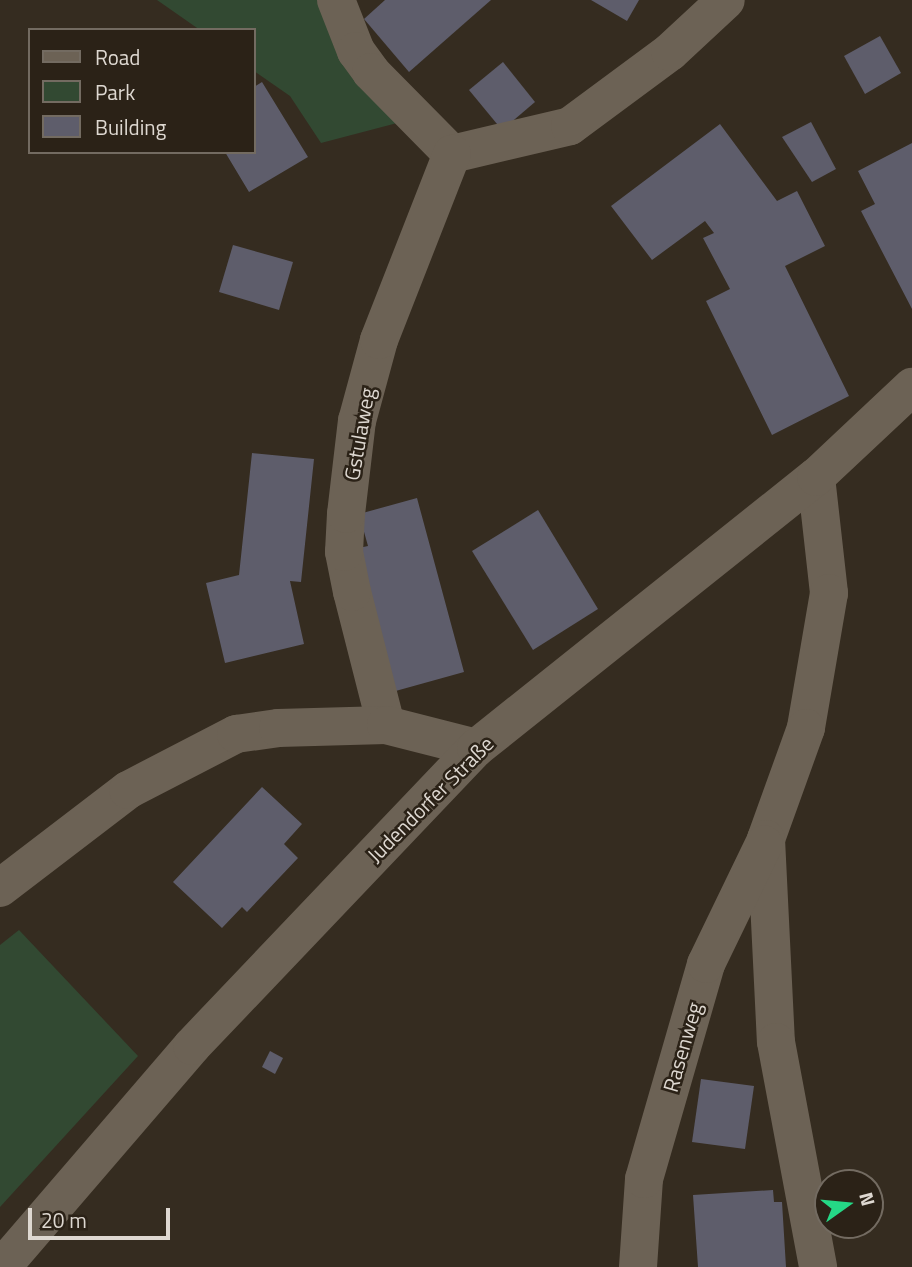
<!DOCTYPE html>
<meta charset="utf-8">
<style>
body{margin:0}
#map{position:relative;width:912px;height:1267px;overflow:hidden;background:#352c20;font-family:"Titillium Web",sans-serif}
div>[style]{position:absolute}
.green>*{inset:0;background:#324932}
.building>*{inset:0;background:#5e5d6b}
.street>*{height:38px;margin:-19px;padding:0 19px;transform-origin:19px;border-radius:19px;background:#6c6255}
span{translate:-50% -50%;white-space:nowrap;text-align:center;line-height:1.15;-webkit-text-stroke:5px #2b2217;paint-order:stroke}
.street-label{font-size:21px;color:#ded8d1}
.legend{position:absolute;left:28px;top:28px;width:228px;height:126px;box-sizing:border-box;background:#2b2217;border:2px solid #736b61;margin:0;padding:9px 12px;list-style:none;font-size:21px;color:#ded8d1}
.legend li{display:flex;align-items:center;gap:14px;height:35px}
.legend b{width:35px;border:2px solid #736b61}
.north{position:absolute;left:814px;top:1169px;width:70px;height:70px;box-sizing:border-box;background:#2b2217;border:2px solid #736b61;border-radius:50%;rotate:75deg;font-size:19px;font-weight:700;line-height:28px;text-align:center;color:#ded8d1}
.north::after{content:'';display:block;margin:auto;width:24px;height:32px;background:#25d886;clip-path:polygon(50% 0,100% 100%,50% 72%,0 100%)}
.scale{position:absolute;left:28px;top:1208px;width:142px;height:32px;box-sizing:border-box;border:4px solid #ded8d1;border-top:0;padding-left:9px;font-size:21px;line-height:24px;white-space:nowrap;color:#ded8d1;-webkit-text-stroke:5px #2b2217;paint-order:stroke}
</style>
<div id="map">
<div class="green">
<div style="clip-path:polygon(157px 0,325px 0,401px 122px,321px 143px,290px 96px,254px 71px,254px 30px,200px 30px)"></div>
<div style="clip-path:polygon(19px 930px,138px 1056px,0 1207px,0 945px)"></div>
</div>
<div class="building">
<div style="clip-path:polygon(385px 0,491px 0,409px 72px,364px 19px)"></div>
<div style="clip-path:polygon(591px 0,639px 0,627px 21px)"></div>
<div style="clip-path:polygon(880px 36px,901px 73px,865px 94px,844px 56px)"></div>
<div style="clip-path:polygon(503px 62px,535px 102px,502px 130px,469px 90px)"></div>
<div style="clip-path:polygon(262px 82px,308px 157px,249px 192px,225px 152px,254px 152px,254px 87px)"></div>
<div style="clip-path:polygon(811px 122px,836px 169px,812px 182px,782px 137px)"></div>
<div style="clip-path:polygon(720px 124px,777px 201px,797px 191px,825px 246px,785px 266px,849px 396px,772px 435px,706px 301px,730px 289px,703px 238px,714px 233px,705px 221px,652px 260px,611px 206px)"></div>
<div style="clip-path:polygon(912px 143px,912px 309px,861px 211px,875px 204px,858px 171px)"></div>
<div style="clip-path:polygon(233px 245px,293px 262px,279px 310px,219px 292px)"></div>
<div style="clip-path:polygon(252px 453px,314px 459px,301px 582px,290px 581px,304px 644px,225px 663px,206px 583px,239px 575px)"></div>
<div style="clip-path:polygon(417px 498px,464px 672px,392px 692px,354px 549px,368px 546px,359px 514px)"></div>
<div style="clip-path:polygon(538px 510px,598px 609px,533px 650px,472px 551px)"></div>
<div style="clip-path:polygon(262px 787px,302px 824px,284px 844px,298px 858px,247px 912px,242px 907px,222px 928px,173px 882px)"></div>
<div style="clip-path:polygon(270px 1051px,283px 1058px,275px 1074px,262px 1067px)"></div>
<div style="clip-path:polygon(701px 1079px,754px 1086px,745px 1149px,692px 1142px)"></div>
<div style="clip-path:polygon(773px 1190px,774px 1202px,782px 1202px,786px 1267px,698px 1267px,693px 1195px)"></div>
</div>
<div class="street">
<div style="left:336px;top:0;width:55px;rotate:68.6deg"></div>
<div style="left:356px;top:51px;width:26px;rotate:54deg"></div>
<div style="left:371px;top:72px;width:115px;rotate:45.4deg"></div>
<div style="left:452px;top:154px;width:121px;rotate:-13.3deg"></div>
<div style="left:570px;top:126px;width:124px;rotate:-36.5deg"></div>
<div style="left:670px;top:52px;width:76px;rotate:-42.9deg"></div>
<div style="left:816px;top:477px;width:117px;rotate:83.6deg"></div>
<div style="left:829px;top:593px;width:137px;rotate:99.7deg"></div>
<div style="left:806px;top:728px;width:118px;rotate:109.8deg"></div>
<div style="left:766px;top:839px;width:203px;rotate:87.2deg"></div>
<div style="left:776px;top:1042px;width:229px;rotate:79.4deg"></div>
<div style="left:386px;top:725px;width:137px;rotate:-104.3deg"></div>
<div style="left:352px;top:592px;width:41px;rotate:-101.3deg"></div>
<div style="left:344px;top:552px;width:38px;rotate:-87deg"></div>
<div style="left:346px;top:514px;width:94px;rotate:-83.3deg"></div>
<div style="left:357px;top:421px;width:84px;rotate:-74.8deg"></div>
<div style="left:379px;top:340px;width:200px;rotate:-68.6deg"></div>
<div style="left:0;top:888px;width:161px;rotate:-37.4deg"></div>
<div style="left:128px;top:790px;width:122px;rotate:-27.4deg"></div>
<div style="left:236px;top:734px;width:42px;rotate:-8.1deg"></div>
<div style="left:278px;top:728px;width:108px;rotate:-1.6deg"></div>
<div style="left:386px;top:725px;width:93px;rotate:14.3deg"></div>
<div style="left:2px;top:1267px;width:291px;rotate:-49.3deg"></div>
<div style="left:192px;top:1046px;width:412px;rotate:-46.4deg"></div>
<div style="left:476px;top:748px;width:435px;rotate:-38.6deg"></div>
<div style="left:816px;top:477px;width:132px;rotate:-43.2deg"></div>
<div style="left:638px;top:1267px;width:88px;rotate:-86.1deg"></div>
<div style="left:644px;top:1179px;width:224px;rotate:-73.9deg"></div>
<div style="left:706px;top:964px;width:133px;rotate:-64.2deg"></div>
</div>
<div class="street-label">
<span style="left:359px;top:434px;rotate:-80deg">Gstulaweg</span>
<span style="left:430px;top:799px;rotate:-45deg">Judendorfer Straße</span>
<span style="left:682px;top:1047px;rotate:-74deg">Rasenweg</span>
</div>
<ul class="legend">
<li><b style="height:9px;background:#6c6255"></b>Road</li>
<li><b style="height:19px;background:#324932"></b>Park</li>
<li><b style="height:19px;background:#5e5d6b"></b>Building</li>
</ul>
<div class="north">N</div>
<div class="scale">20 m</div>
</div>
